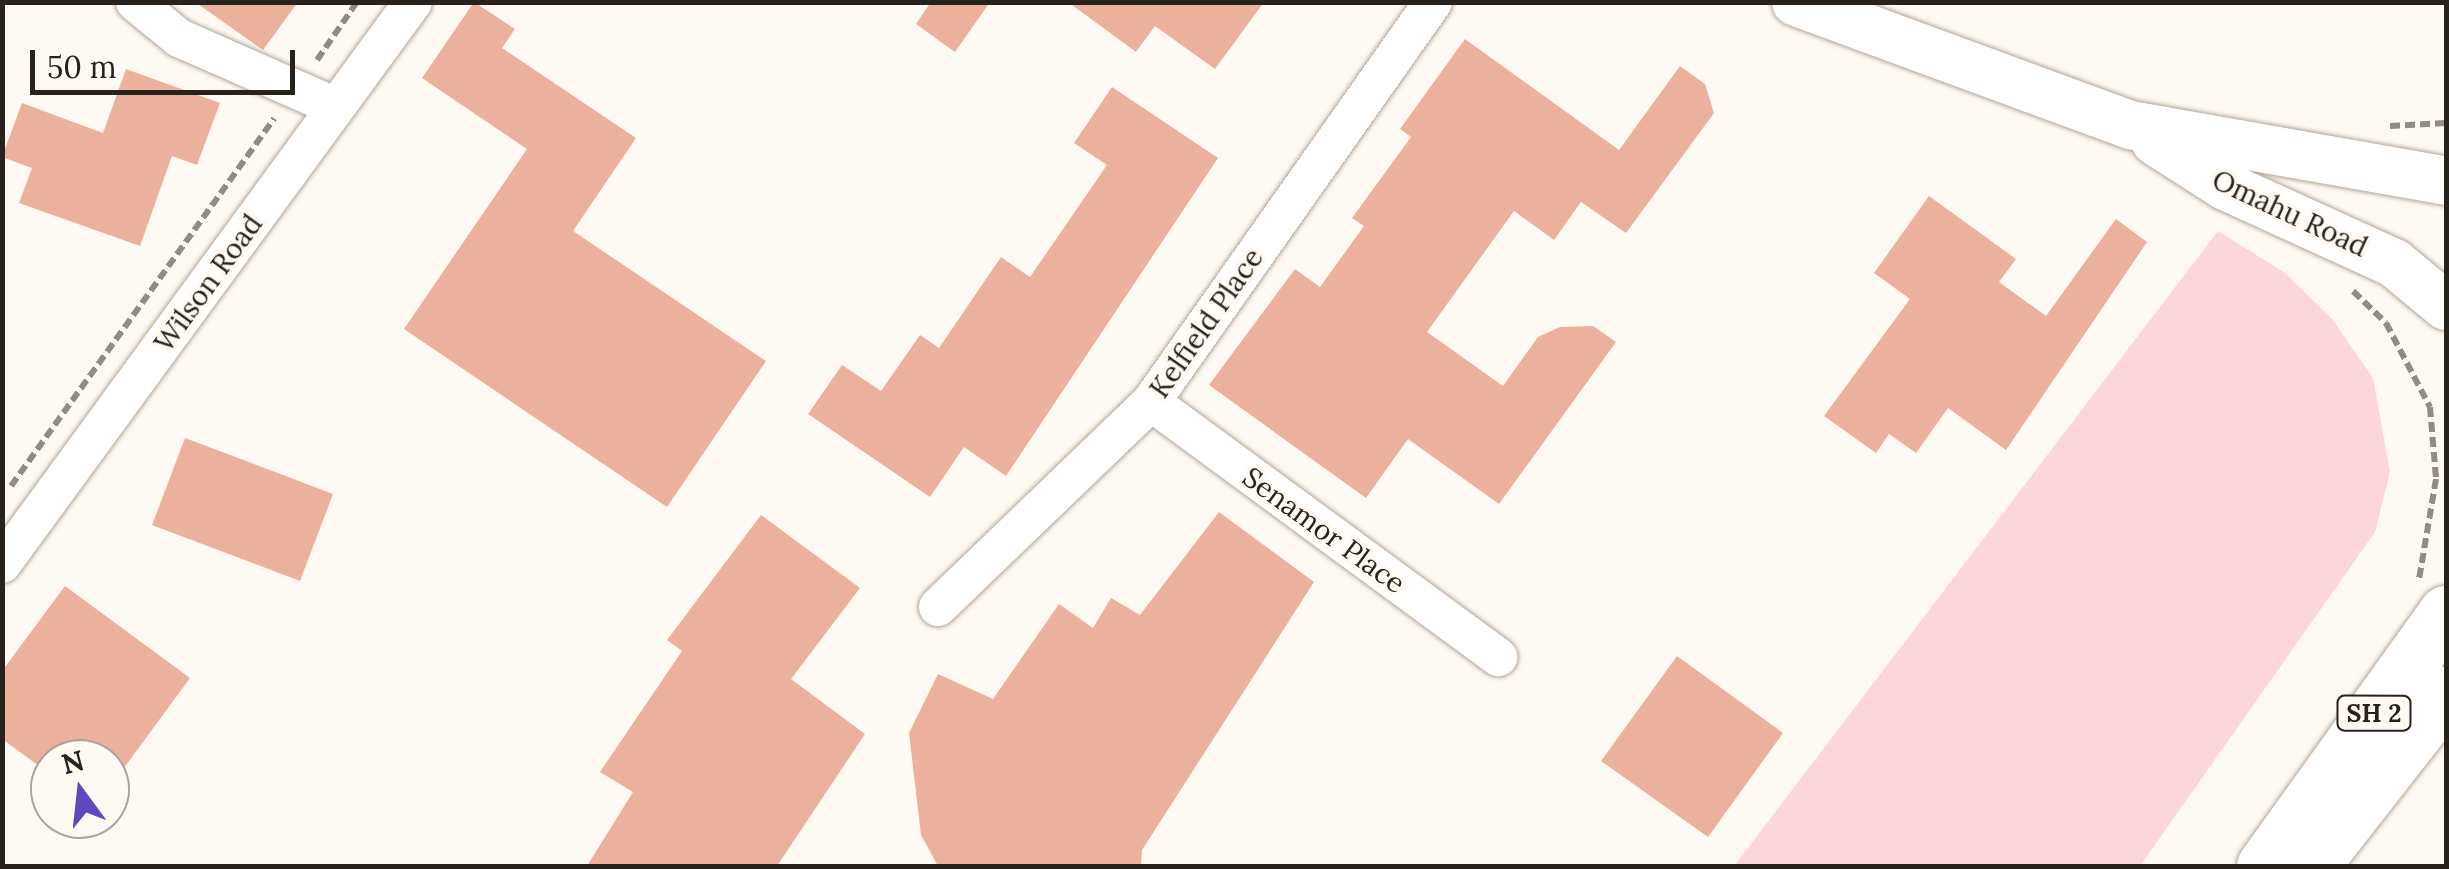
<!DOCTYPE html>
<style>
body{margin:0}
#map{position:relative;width:2449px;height:869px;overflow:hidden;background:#fff9f3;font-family:Lora,serif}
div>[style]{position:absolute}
.green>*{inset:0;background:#fcd6da}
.building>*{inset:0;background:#ecb19d}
.path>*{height:6px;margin-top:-3px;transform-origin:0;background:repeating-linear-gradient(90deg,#918b85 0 10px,transparent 0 15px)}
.roads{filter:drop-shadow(0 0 2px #b3a597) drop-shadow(0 0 2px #b3a597)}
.minor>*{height:38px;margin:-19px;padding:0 19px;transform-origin:19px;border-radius:19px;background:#fff}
.major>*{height:48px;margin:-24px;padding:0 24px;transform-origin:24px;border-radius:24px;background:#fff}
.highway>*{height:55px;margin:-27.5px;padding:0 27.5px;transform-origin:27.5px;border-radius:27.5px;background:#fff}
span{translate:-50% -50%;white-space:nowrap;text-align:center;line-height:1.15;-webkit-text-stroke:8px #fff9f3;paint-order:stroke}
.shield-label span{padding:2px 8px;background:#fff9f3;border:2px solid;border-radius:8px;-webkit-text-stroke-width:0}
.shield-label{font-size:25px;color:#28221d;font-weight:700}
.street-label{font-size:28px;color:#28221d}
.frame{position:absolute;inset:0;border:5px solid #28221d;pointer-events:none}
.north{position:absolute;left:30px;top:739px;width:100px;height:100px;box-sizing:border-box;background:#fff9f3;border:2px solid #a9a39d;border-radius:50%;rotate:345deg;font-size:28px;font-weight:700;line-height:40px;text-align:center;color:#28221d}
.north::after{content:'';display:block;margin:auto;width:35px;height:45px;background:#5e47bf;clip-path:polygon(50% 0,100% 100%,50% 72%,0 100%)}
.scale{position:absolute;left:30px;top:50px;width:265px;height:45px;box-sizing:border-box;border:5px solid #28221d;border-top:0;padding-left:12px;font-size:30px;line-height:35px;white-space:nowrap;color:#28221d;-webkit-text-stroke:8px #fff9f3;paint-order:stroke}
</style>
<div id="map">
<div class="green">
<div style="clip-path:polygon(2218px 231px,2285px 273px,2332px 319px,2373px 378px,2390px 472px,2375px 532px,2140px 866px,1734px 866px)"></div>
</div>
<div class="building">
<div style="clip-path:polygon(195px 2px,298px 2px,263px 50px)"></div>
<div style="clip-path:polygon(474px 2px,515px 29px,502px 48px,636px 138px,573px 231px,766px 361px,667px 507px,404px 329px,527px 149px,422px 78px)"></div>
<div style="clip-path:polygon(931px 2px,990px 2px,955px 52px,916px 24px)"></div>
<div style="clip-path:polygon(1068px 2px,1264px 2px,1215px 69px,1155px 26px,1136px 52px)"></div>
<div style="clip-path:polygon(1465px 39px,1619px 150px,1680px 66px,1705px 84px,1714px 113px,1626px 233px,1581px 202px,1554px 240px,1514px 211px,1427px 332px,1503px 386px,1538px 337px,1560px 327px,1593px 326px,1616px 342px,1499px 504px,1408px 439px,1366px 498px,1209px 385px,1295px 269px,1320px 287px,1364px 226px,1352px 218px,1411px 137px,1400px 129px)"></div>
<div style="clip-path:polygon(126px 69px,220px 103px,197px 165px,172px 156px,140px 246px,19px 203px,32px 168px,2px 157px,22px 103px,103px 133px)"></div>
<div style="clip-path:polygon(1112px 87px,1218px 158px,1006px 476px,964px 447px,930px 497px,808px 414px,842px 365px,881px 391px,920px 335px,939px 348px,1001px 257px,1030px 277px,1107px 165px,1074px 143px)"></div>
<div style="clip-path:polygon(1929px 196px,2016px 259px,1999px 282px,2046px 316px,2116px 219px,2147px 242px,2006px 450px,1948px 408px,1916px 453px,1889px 434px,1876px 453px,1824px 416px,1910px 299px,1874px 273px)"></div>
<div style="clip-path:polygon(185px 438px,333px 494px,300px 581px,152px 525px)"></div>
<div style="clip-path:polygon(1219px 512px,1314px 582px,1142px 850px,1141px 866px,938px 866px,921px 835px,909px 733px,938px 674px,993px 699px,1059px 604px,1093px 628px,1111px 598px,1140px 615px)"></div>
<div style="clip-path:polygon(761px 515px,860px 588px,791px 679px,865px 734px,777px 866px,587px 866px,633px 792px,600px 772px,682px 651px,667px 640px)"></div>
<div style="clip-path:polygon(65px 586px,190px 678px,110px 787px,110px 759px,50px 759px,50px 774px,2px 739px,2px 671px)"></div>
<div style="clip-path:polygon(1677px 656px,1783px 733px,1708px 837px,1601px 761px)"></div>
</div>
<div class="path">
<div style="left:317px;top:60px;width:70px;rotate:-55.4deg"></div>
<div style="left:2390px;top:126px;width:56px;rotate:-3.1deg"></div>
<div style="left:2353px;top:291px;width:46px;rotate:44.1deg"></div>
<div style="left:2386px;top:323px;width:95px;rotate:62.4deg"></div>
<div style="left:2430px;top:407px;width:72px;rotate:85.2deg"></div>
<div style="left:2436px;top:479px;width:102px;rotate:99.6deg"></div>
<div style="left:11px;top:486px;width:452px;rotate:-54.4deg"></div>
</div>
<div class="roads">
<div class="minor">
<div style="left:135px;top:2px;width:57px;rotate:39.3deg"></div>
<div style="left:179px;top:38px;width:171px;rotate:23.7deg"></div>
<div style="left:1151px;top:402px;width:431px;rotate:36.3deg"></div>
<div style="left:2px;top:564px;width:696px;rotate:-53.82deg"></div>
<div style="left:938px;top:607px;width:296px;rotate:-43.9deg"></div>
<div style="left:1151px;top:402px;width:489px;rotate:-54.8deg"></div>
</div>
<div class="major">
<div style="left:1796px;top:2px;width:356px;rotate:20.2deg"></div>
<div style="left:2130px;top:125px;width:321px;rotate:10deg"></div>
<div style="left:2155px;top:141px;width:83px;rotate:32.7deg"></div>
<div style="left:2225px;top:186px;width:186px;rotate:24.5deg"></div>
<div style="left:2394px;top:263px;width:67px;rotate:39.6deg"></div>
</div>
<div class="highway">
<div style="left:2264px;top:866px;width:312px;rotate:-54.3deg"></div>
<div style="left:2311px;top:866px;width:219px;rotate:-52deg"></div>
</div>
</div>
<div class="shield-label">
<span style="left:2374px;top:713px">SH 2</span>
</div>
<div class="street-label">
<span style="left:2290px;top:213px;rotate:25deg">Omahu Road</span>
<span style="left:208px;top:283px;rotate:-54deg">Wilson Road</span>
<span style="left:1206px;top:323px;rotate:-55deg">Kelfield Place</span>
<span style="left:1324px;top:530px;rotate:36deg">Senamor Place</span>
</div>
<div class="frame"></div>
<div class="north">N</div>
<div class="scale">50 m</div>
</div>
